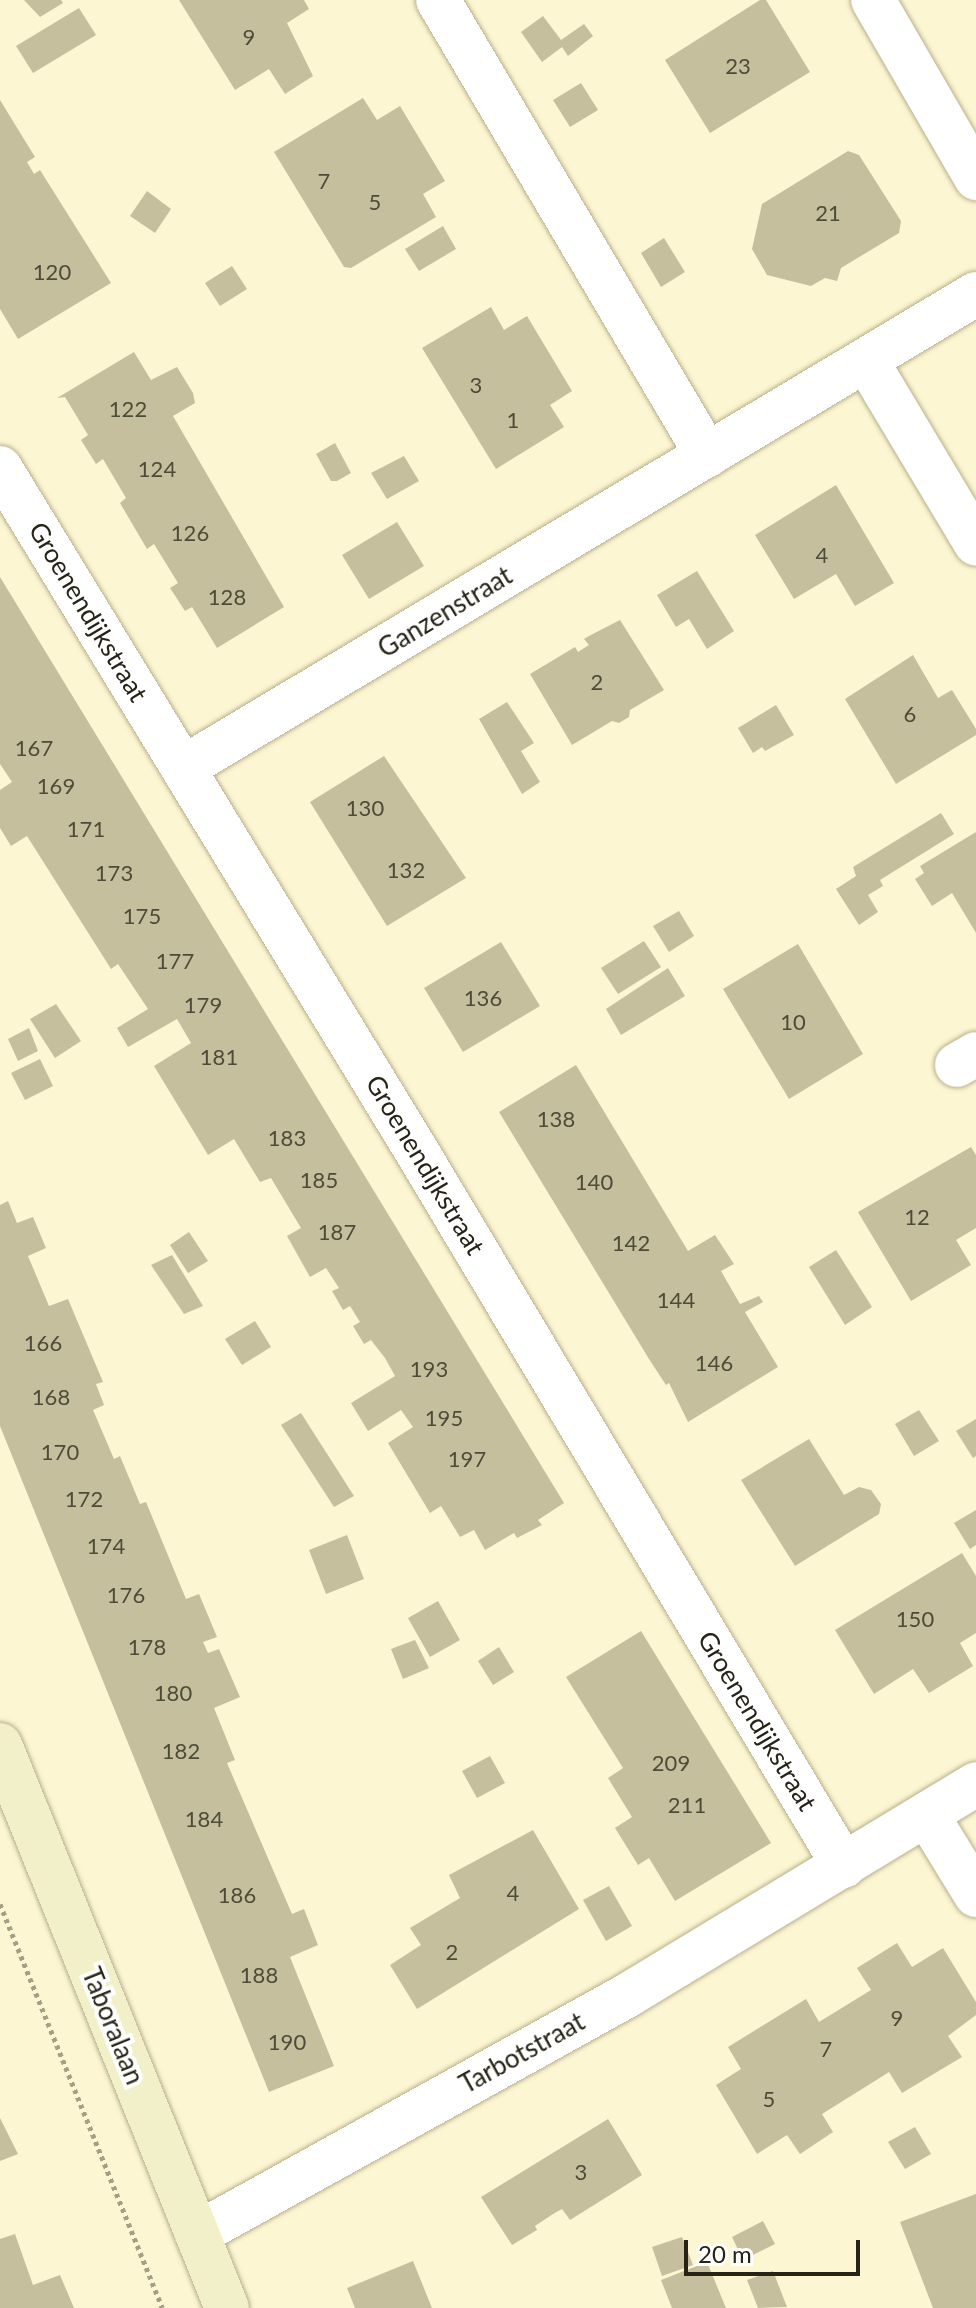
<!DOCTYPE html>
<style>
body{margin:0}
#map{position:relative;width:976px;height:2308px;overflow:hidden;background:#fdf6d2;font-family:Lato,sans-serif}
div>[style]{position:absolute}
.building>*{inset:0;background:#c6bf9d}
.path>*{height:5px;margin-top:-2.5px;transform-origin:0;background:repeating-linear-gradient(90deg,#a49f85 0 4px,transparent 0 8px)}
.roads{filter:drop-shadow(0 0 2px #b6af8d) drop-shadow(0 0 2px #b6af8d)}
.street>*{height:44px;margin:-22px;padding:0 22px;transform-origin:22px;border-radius:22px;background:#fff}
.secondary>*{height:44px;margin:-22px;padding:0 22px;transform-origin:22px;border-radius:22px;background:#f1f0c8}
span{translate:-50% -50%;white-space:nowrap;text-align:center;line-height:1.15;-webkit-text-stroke:8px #fff;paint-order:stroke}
.number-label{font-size:22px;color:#4e4b38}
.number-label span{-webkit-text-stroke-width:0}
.street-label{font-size:26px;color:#262416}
.scale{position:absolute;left:684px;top:2240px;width:176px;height:36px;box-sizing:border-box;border:4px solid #262416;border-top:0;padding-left:10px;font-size:24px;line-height:28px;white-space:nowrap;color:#262416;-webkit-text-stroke:6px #fff;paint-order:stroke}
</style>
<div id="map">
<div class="building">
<div style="clip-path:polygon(24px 0,61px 0,63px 3px,40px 17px)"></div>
<div style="clip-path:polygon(179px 0,304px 0,309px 9px,287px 23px,313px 76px,285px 94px,269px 69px,235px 90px)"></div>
<div style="clip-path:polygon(760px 0,766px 0,810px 72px,710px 133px,665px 60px)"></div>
<div style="clip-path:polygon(79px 8px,96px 35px,33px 73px,16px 46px)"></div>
<div style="clip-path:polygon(543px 16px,561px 40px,584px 24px,593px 36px,568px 56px,562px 47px,542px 62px,521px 32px)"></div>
<div style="clip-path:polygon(581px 83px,598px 110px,570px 127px,553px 100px)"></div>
<div style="clip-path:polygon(363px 98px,377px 120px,400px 106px,445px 181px,423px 194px,436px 217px,351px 268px,344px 267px,274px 152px)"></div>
<div style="clip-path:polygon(0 100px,35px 157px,27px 162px,34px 174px,40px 170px,111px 283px,18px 339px,0 309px)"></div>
<div style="clip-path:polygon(848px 151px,859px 155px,901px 221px,899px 233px,841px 268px,837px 281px,825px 278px,811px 286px,767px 275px,752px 249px,762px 204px)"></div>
<div style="clip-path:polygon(147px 191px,171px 209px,155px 233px,130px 216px)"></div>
<div style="clip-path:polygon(443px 226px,456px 249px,419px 271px,405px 249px)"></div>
<div style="clip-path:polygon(664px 238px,685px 272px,661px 287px,641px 253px)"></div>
<div style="clip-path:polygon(232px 266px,247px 289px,220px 306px,205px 283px)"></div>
<div style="clip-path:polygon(491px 307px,504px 330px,527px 316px,572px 391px,550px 405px,564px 427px,496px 469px,422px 348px)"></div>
<div style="clip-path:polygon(134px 352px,151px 380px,177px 367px,193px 393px,195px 403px,173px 416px,284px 607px,217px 648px,192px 607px,185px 611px,170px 588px,178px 583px,154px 544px,147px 549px,120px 503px,126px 498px,103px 459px,96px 464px,81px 440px,88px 435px,65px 397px,57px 398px)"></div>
<div style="clip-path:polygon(335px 443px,351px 473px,337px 481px,331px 481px,316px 454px)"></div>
<div style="clip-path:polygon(404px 456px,419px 481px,387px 499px,371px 473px)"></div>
<div style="clip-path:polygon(836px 485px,894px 583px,855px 606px,836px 574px,794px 599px,755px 535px)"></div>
<div style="clip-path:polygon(397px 522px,424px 566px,369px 599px,342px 555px)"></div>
<div style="clip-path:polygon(697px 571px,734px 631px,707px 649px,689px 619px,676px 627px,657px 595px)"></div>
<div style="clip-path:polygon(0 577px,564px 1503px,538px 1520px,542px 1525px,517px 1538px,514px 1533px,485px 1550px,474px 1530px,460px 1537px,441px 1506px,430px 1513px,388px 1443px,413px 1427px,401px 1410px,368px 1431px,351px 1403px,395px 1376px,385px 1358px,371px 1340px,364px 1344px,353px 1326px,360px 1322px,350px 1306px,343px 1310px,332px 1291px,339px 1288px,326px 1268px,310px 1277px,287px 1236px,301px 1228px,271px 1178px,260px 1182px,234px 1139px,208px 1155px,154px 1066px,191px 1043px,177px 1019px,128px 1047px,117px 1028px,148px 1009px,118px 964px,111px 969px,27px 836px,11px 846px,0 828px,0 790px,12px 782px,0 764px)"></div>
<div style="clip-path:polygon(620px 620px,664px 690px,630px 710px,629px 717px,619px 723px,612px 721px,572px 745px,530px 674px,575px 647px,578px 652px,589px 645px,584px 639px,587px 637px)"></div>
<div style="clip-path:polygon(913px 655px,938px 698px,952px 690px,976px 729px,976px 735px,896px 784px,845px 699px)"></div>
<div style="clip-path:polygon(507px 702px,534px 743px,521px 751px,540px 782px,522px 794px,479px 719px)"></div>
<div style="clip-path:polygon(776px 705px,794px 735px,765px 751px,762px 747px,753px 753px,738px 728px)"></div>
<div style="clip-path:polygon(384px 756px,466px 878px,387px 926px,310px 802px)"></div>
<div style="clip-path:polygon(941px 813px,954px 834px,880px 880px,883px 886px,868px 895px,878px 912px,859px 925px,836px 889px,856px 876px,853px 867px)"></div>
<div style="clip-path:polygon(976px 832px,976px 933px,952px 893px,932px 906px,915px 879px,924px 873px,920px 866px)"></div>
<div style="clip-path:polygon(679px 911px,694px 936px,669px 952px,653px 926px)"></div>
<div style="clip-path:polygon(644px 941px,661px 967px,618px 994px,601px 968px)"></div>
<div style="clip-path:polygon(501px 942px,540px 1006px,463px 1052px,424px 988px)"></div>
<div style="clip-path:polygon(798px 944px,863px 1054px,789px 1099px,723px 989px)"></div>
<div style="clip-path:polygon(668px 968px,685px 996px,621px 1035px,606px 1009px)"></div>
<div style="clip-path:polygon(56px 1004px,81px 1041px,55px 1058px,30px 1019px)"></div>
<div style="clip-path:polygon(29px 1028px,38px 1051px,18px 1061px,8px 1039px)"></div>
<div style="clip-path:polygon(40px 1059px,53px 1086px,25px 1100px,11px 1073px)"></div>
<div style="clip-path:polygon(576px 1065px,688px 1251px,715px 1235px,734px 1264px,721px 1271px,740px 1304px,759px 1296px,763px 1302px,745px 1312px,778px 1367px,688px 1422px,669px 1383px,666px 1385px,649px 1359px,499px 1112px)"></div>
<div style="clip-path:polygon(971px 1147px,976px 1155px,976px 1228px,956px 1240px,971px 1265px,911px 1301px,858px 1212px)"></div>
<div style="clip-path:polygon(8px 1201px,17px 1223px,33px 1217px,46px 1248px,28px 1256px,49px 1306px,68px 1299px,103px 1382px,96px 1384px,104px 1405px,93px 1410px,114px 1459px,120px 1456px,140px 1504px,146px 1502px,186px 1599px,199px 1594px,217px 1637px,203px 1642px,208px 1653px,219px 1649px,240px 1697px,214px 1708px,235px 1760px,227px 1763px,292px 1914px,304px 1909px,318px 1945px,290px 1957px,334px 2066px,269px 2092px,0 1426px,0 1205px)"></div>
<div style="clip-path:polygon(189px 1232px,208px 1261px,188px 1273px,170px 1245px)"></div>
<div style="clip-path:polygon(836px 1250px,872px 1307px,845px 1325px,809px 1267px)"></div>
<div style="clip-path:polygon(172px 1255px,203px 1306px,184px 1314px,151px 1265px)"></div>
<div style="clip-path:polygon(255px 1321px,271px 1347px,242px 1365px,225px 1339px)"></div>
<div style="clip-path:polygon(919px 1410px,939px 1441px,914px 1456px,895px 1424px)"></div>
<div style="clip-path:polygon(301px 1413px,354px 1496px,334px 1507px,281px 1425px)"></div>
<div style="clip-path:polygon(976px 1419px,976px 1456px,973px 1458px,956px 1431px)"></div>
<div style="clip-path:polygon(809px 1439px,844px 1495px,859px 1487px,871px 1490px,881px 1504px,879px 1514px,795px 1566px,741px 1480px)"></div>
<div style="clip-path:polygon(976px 1510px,976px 1545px,970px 1549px,954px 1523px)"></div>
<div style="clip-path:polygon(347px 1535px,364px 1579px,326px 1594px,309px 1550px)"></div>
<div style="clip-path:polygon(962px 1553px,976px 1576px,976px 1633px,960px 1643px,973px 1666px,929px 1693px,913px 1669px,874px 1694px,835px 1630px)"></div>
<div style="clip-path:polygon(438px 1601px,460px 1640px,430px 1657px,408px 1618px)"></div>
<div style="clip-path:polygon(641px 1631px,771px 1843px,675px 1901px,649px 1858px,638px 1865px,615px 1828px,632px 1817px,608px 1778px,623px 1768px,566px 1677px)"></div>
<div style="clip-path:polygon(415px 1640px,429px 1668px,403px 1679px,391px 1649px)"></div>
<div style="clip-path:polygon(499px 1647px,514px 1672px,493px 1685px,478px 1661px)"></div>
<div style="clip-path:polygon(490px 1756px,505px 1783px,477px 1798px,462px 1771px)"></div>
<div style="clip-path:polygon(533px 1830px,579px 1909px,417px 2009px,390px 1965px,421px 1945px,410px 1928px,460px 1898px,449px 1875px)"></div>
<div style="clip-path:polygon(609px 1886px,632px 1926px,606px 1941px,583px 1900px)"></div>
<div style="clip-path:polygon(897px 1943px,912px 1967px,943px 1948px,976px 2002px,976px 2015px,948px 2036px,962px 2057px,902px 2093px,889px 2072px,886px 2074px,822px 2114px,833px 2132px,800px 2154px,787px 2135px,757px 2154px,716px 2085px,741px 2069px,728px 2047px,806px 1999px,819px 2022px,871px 1990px,857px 1968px)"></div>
<div style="clip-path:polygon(0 2118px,18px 2154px,0 2161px)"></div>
<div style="clip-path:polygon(608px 2119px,642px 2175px,570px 2220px,562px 2209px,553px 2214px,535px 2226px,537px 2230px,512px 2245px,481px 2197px)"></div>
<div style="clip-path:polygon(915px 2127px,931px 2154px,905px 2169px,888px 2142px)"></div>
<div style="clip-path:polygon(976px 2194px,976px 2308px,933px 2308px,900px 2222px)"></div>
<div style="clip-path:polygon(763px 2221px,775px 2244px,743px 2260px,732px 2237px)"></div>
<div style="clip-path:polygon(15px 2234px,33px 2285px,60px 2275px,74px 2308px,0 2308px,0 2239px)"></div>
<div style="clip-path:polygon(682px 2237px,693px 2265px,662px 2276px,652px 2247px)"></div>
<div style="clip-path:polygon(413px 2261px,432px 2308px,355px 2308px,347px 2288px)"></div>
<div style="clip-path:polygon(707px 2262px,726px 2308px,672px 2308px,661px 2280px)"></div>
<div style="clip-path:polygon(773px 2271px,787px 2307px,758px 2308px,747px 2280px)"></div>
</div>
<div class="path">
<div style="left:0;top:1904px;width:435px;rotate:68.1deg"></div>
</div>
<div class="roads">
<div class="street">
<div style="left:438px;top:0;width:529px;rotate:59.41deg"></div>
<div style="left:873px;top:0;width:206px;rotate:59.9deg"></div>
<div style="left:866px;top:360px;width:214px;rotate:59.1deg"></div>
<div style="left:0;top:468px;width:799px;rotate:58.62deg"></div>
<div style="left:416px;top:1150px;width:834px;rotate:59.13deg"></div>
<div style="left:183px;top:768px;width:924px;rotate:-30.87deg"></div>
<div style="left:957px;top:1065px;width:22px;rotate:-30deg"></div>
<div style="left:927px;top:1815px;width:94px;rotate:58.5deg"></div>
<div style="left:197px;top:2234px;width:493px;rotate:-29deg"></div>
<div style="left:628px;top:1995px;width:407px;rotate:-31.2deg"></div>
</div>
<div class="secondary">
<div style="left:0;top:1745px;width:607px;rotate:68.04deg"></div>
</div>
</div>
<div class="number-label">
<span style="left:249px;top:37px">9</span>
<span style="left:738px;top:66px">23</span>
<span style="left:324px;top:181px">7</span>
<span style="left:375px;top:202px">5</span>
<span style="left:828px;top:213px">21</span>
<span style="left:52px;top:272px">120</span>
<span style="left:476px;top:385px">3</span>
<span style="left:128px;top:409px">122</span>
<span style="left:513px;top:420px">1</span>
<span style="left:157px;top:469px">124</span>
<span style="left:190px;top:533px">126</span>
<span style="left:822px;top:555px">4</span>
<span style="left:227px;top:597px">128</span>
<span style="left:597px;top:682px">2</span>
<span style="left:910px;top:714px">6</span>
<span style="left:34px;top:748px">167</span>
<span style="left:56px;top:786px">169</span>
<span style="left:365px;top:808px">130</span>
<span style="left:86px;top:829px">171</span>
<span style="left:406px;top:870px">132</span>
<span style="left:114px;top:873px">173</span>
<span style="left:142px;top:916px">175</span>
<span style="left:175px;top:961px">177</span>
<span style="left:483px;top:998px">136</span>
<span style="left:203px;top:1005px">179</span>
<span style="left:793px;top:1022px">10</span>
<span style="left:219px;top:1057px">181</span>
<span style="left:556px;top:1119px">138</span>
<span style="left:287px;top:1138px">183</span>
<span style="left:319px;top:1180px">185</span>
<span style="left:594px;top:1182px">140</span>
<span style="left:917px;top:1217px">12</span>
<span style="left:337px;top:1232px">187</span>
<span style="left:631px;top:1243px">142</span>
<span style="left:676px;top:1300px">144</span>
<span style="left:43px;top:1343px">166</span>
<span style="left:714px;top:1363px">146</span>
<span style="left:429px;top:1369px">193</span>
<span style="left:51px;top:1397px">168</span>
<span style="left:444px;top:1418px">195</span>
<span style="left:60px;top:1452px">170</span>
<span style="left:467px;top:1459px">197</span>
<span style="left:84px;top:1499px">172</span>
<span style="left:106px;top:1546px">174</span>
<span style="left:126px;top:1595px">176</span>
<span style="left:915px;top:1619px">150</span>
<span style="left:147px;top:1647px">178</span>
<span style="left:173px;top:1693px">180</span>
<span style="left:181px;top:1751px">182</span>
<span style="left:671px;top:1763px">209</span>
<span style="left:687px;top:1805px">211</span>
<span style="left:204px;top:1819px">184</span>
<span style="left:513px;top:1893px">4</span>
<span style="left:237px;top:1895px">186</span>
<span style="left:452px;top:1952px">2</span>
<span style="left:259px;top:1975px">188</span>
<span style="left:897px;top:2018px">9</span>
<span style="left:287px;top:2042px">190</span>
<span style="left:826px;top:2049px">7</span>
<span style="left:769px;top:2099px">5</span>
<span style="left:581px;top:2172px">3</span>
</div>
<div class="street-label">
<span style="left:88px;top:612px;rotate:59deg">Groenendijkstraat</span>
<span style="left:445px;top:612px;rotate:-31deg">Ganzenstraat</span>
<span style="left:425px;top:1165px;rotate:59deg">Groenendijkstraat</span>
<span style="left:757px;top:1721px;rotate:59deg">Groenendijkstraat</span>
<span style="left:113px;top:2026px;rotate:68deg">Taboralaan</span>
<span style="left:522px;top:2053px;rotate:-29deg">Tarbotstraat</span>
</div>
<div class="scale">20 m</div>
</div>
